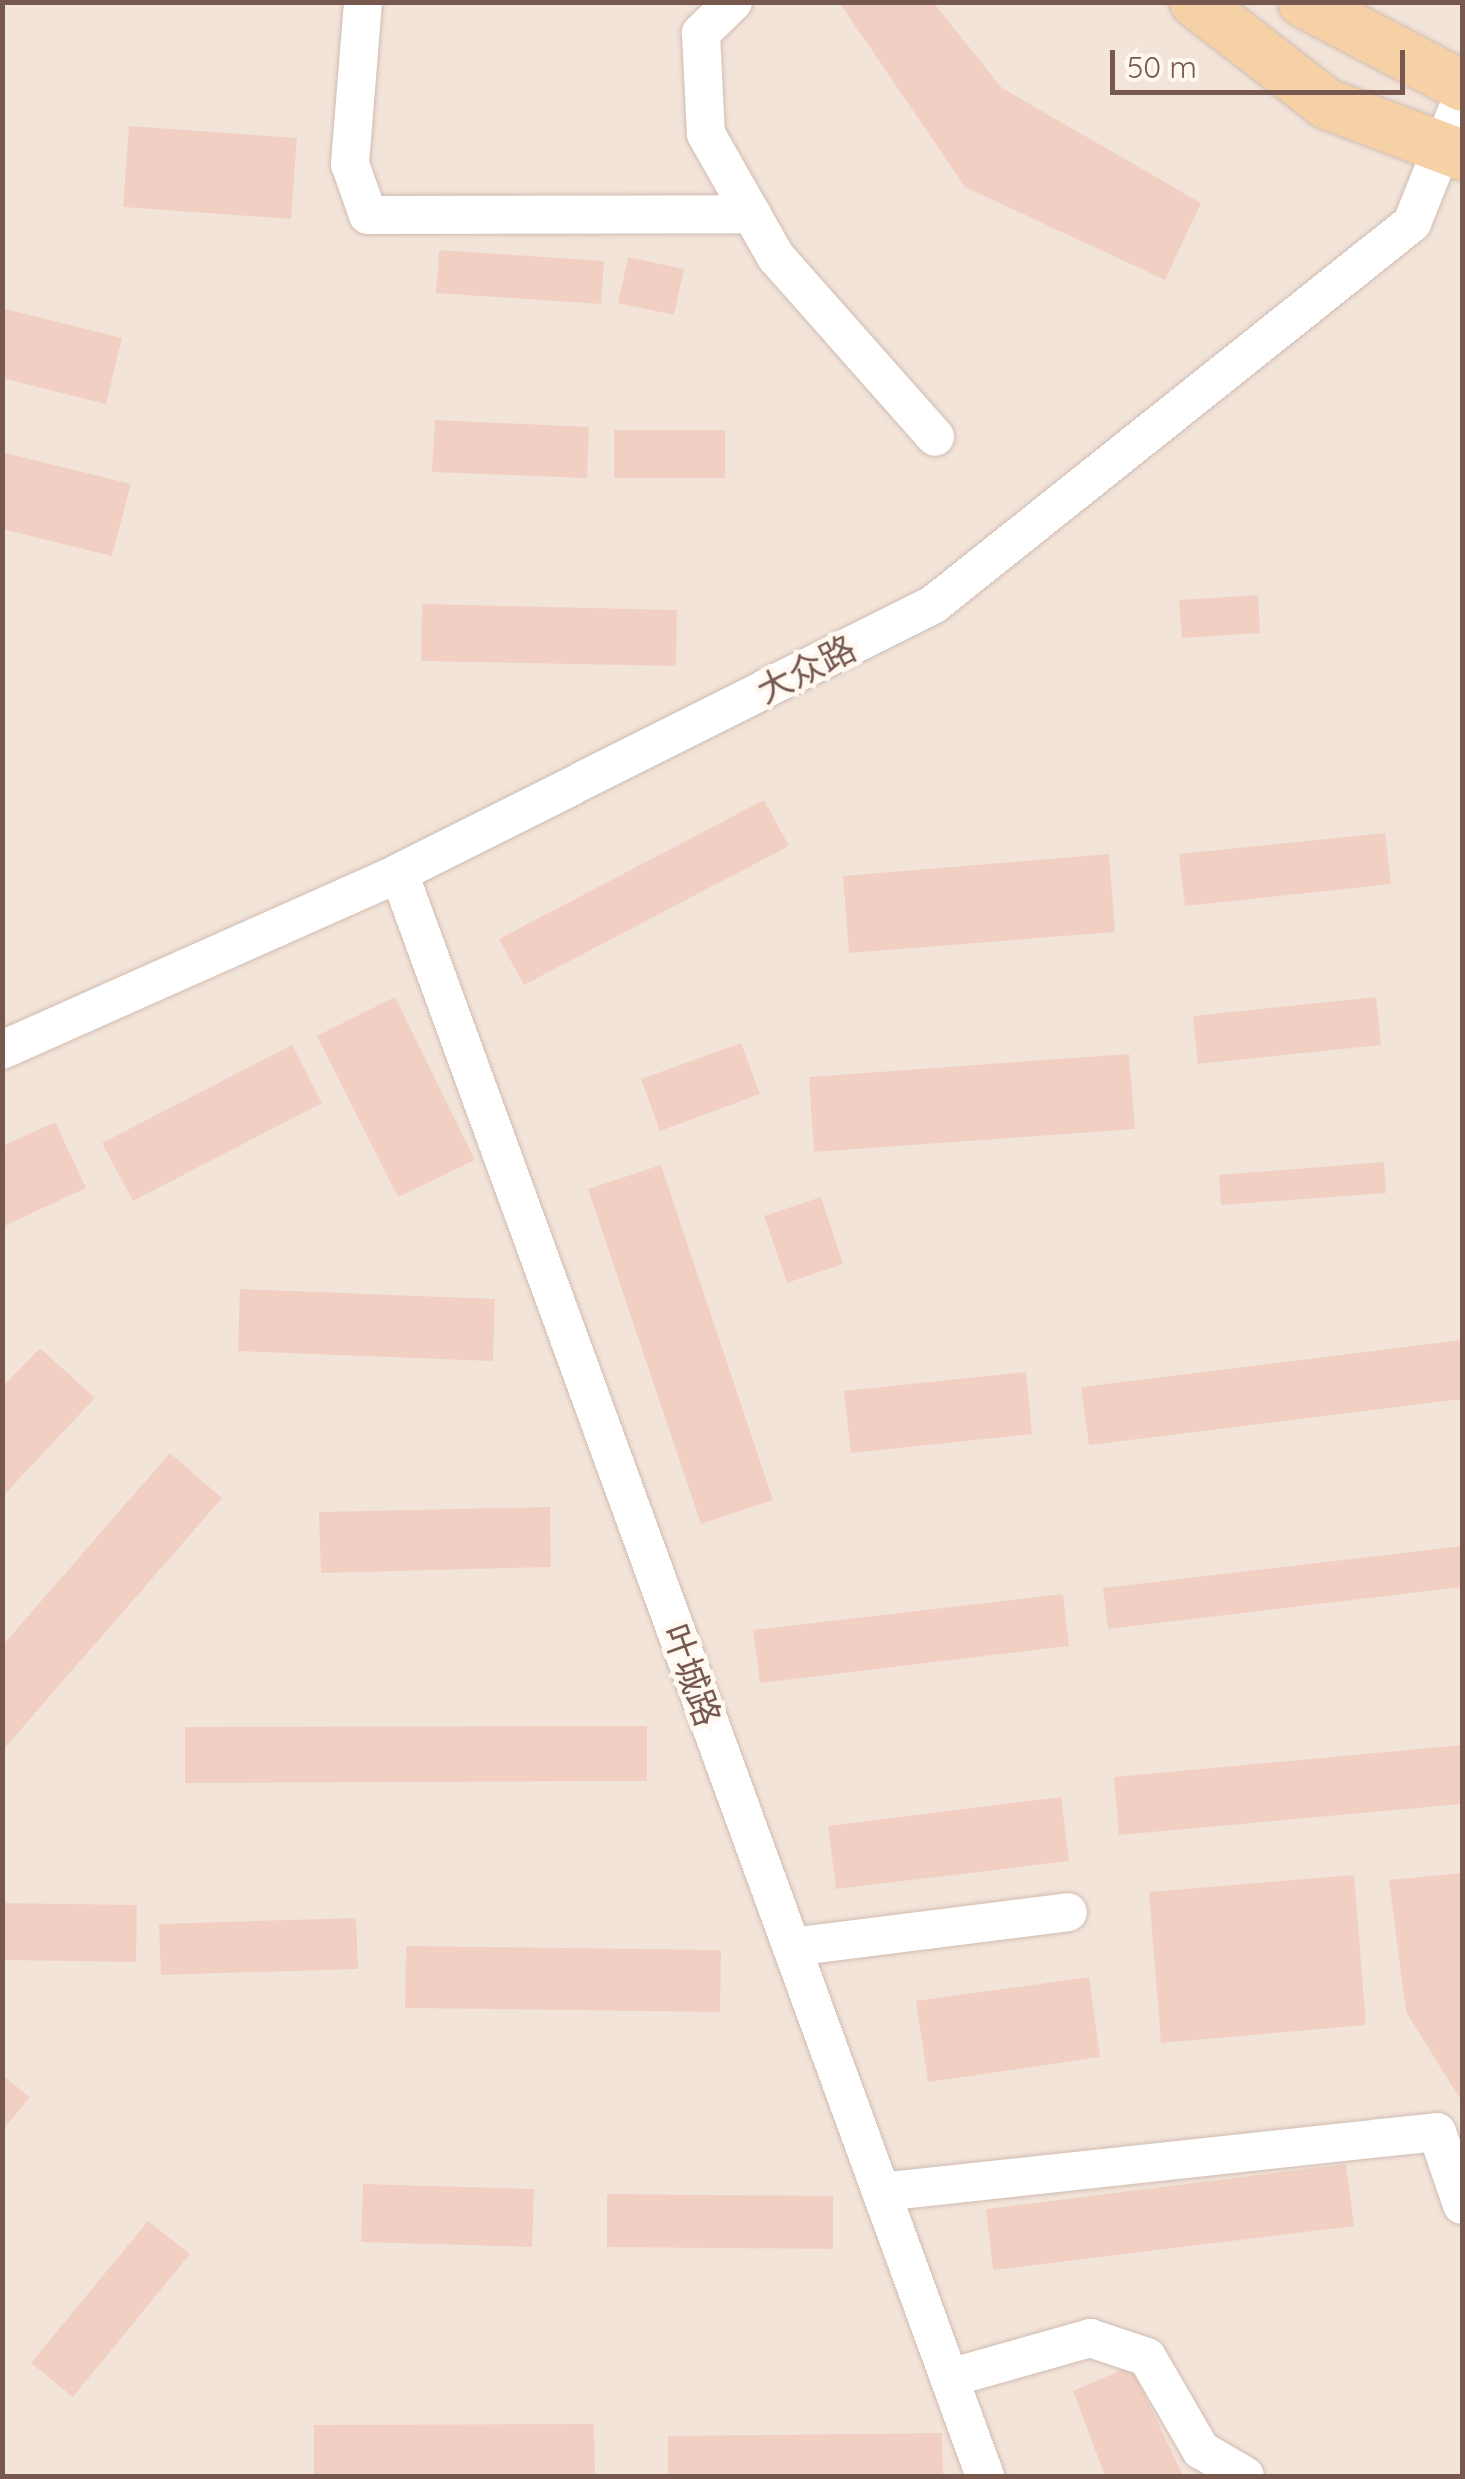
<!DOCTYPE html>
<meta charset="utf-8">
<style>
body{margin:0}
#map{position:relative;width:1465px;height:2479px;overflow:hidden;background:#fcf3ea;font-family:Quicksand,"Noto Sans SC",sans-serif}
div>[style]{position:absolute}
.residential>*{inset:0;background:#f3e4d9}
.building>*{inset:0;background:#f1d0c3}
.roads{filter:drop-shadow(0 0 2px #d0bcb2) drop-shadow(0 0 2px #d0bcb2)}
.minor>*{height:38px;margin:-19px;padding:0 19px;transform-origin:19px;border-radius:19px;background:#fff}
.major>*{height:50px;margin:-25px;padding:0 25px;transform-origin:25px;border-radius:25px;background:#f7d1a6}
span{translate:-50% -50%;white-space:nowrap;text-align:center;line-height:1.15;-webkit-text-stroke:9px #fef8f1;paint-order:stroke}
.street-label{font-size:35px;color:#76584e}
.frame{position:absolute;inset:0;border:5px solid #76584e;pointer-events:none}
.scale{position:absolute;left:1110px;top:50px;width:295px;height:45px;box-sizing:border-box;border:5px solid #76584e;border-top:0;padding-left:12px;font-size:30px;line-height:35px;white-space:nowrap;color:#76584e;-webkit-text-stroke:8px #fef8f1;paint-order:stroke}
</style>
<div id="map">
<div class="residential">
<div style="clip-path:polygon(3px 3px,1462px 3px,1462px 2476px,3px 2476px)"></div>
</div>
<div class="building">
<div style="clip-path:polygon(839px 2px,933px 2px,1002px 88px,1201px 203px,1165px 280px,965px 187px)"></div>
<div style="clip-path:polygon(129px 126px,297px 138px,291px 219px,123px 207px)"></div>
<div style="clip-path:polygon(439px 250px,604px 261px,601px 304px,436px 293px)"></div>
<div style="clip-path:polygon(628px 257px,684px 269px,674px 315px,618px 303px)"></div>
<div style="clip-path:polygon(2px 308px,122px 338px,106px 404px,2px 378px)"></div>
<div style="clip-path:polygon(435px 420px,589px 427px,587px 478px,432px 472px)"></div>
<div style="clip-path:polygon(614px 430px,725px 430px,725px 478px,614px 478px)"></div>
<div style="clip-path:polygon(2px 452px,131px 484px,112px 556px,2px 529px)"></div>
<div style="clip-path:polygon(1258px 595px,1260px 633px,1182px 638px,1179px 600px)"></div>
<div style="clip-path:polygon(422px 604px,677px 610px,676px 666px,421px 661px)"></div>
<div style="clip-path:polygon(764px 800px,789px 846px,524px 985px,499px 939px)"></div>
<div style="clip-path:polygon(1385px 833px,1391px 884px,1185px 906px,1179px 854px)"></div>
<div style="clip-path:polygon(1109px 854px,1115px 932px,849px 953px,843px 876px)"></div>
<div style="clip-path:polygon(395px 997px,475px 1160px,398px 1197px,317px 1036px)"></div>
<div style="clip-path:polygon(1376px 997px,1381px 1045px,1198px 1064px,1193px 1016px)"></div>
<div style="clip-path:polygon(741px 1043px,760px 1094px,660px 1131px,641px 1079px)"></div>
<div style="clip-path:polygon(292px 1045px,322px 1103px,133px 1201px,102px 1143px)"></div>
<div style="clip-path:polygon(1129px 1054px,1135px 1129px,814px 1152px,809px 1077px)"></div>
<div style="clip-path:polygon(55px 1122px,86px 1188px,2px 1227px,2px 1146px)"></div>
<div style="clip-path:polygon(1384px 1162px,1386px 1193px,1221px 1205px,1219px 1175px)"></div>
<div style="clip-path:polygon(661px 1165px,773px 1500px,701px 1524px,588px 1189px)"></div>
<div style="clip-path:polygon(821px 1197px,843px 1264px,787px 1283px,764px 1216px)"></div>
<div style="clip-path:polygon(240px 1289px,495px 1299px,493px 1361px,238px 1351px)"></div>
<div style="clip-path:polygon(1462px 1340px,1462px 1399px,1089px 1445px,1081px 1387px)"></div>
<div style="clip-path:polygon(40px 1348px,95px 1398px,2px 1497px,2px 1387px)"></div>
<div style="clip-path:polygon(1026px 1372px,1032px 1434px,851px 1453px,844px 1391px)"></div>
<div style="clip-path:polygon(170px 1453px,222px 1498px,2px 1751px,2px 1646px)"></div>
<div style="clip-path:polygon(550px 1507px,551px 1567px,321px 1573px,319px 1512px)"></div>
<div style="clip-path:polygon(1462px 1546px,1462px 1587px,1108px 1629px,1103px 1588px)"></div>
<div style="clip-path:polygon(1063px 1594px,1069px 1646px,760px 1683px,753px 1630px)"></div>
<div style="clip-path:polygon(647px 1726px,647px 1781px,185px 1783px,185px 1727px)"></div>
<div style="clip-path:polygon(1462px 1745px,1462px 1804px,1119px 1835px,1114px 1777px)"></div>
<div style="clip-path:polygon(1061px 1797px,1069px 1861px,836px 1889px,828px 1826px)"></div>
<div style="clip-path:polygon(1462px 1873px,1460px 1988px,1462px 2102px,1406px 2012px,1389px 1880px)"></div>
<div style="clip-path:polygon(1354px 1875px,1366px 2025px,1161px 2043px,1149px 1892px)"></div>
<div style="clip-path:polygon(2px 1903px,137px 1905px,136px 1962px,2px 1960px)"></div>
<div style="clip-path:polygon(356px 1918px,358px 1969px,161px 1975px,159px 1924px)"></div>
<div style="clip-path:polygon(406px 1946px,721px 1950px,720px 2012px,405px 2008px)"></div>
<div style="clip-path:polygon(1089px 1977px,1100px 2057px,928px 2082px,916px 2001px)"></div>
<div style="clip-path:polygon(2px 2075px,30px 2097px,2px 2131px)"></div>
<div style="clip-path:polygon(1346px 2164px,1354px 2226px,993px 2270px,986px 2209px)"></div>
<div style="clip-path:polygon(363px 2184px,534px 2189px,532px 2247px,361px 2242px)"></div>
<div style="clip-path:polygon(607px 2194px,833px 2196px,833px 2249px,607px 2247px)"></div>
<div style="clip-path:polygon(148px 2221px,190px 2254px,73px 2397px,31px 2363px)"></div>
<div style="clip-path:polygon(1131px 2366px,1183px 2476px,1105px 2476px,1073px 2391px)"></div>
<div style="clip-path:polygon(594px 2424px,595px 2476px,314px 2476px,314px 2425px)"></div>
<div style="clip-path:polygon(942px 2433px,943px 2476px,668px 2476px,668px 2436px)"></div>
</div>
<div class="roads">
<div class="minor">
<div style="left:363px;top:2px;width:163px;rotate:94.6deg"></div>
<div style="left:350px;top:164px;width:54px;rotate:70.6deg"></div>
<div style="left:368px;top:215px;width:384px;rotate:-0.1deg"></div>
<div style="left:733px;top:2px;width:45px;rotate:135.9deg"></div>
<div style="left:701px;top:33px;width:101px;rotate:87.2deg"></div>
<div style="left:706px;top:134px;width:142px;rotate:60.4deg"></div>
<div style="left:776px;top:257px;width:240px;rotate:48.5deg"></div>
<div style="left:399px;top:873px;width:1707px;rotate:69.92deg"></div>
<div style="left:2px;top:1050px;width:435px;rotate:-24deg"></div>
<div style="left:399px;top:873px;width:599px;rotate:-26.69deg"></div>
<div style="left:934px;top:604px;width:611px;rotate:-38.56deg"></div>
<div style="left:1412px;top:223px;width:135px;rotate:-68.2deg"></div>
<div style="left:792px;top:1947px;width:278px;rotate:-7.2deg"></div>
<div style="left:881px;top:2192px;width:559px;rotate:-6.16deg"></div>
<div style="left:1437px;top:2132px;width:77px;rotate:71.1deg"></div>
<div style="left:949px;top:2378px;width:147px;rotate:-15.8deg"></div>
<div style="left:1090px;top:2338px;width:60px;rotate:18.4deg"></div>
<div style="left:1147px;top:2357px;width:108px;rotate:59.9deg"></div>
<div style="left:1201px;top:2450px;width:51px;rotate:30.6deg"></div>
</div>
<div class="major">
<div style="left:1195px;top:2px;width:167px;rotate:37.7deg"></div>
<div style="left:1327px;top:104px;width:144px;rotate:20.7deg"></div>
<div style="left:1303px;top:2px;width:180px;rotate:27.8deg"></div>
</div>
</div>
<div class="street-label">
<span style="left:806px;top:669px;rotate:-27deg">大众路</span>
<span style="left:692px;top:1675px;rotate:70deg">叶城路</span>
</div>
<div class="frame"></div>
<div class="scale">50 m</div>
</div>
